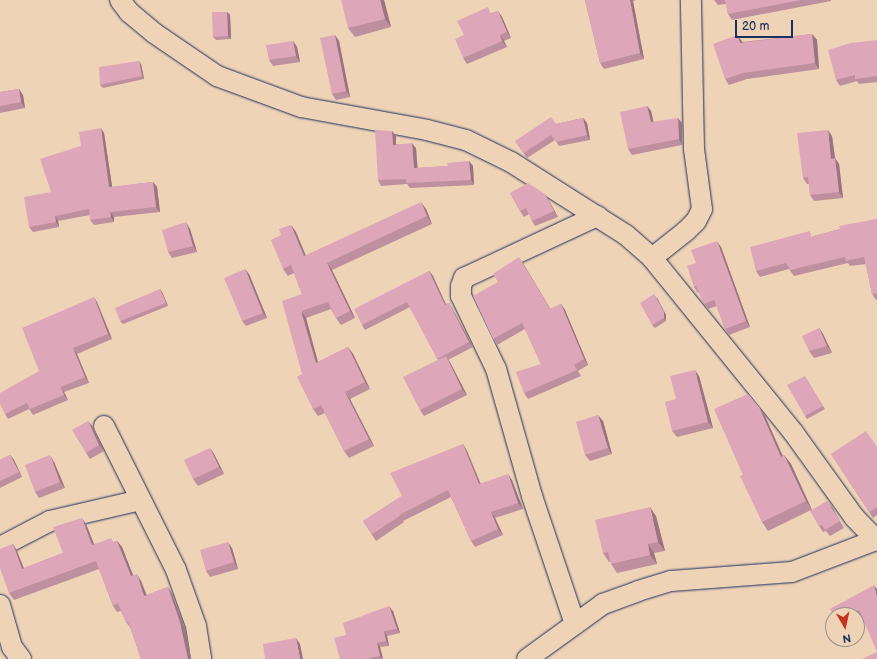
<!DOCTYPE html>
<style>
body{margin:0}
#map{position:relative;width:877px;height:659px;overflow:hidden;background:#efd3b6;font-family:"Balsamiq Sans",sans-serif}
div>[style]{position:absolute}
.roads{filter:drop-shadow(0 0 1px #1b2f5e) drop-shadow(0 0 1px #1b2f5e)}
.street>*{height:20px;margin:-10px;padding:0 10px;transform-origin:10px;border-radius:10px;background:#efd3b6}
.wall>*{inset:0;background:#be8f9f}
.shaded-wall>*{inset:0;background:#9b7482}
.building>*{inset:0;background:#dda6b9}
span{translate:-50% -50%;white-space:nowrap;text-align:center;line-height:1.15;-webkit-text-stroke:3px #efd3b6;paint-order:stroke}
.north{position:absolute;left:825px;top:607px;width:40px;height:40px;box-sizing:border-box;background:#efd3b6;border:1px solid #9a9193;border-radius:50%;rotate:171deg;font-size:11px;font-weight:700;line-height:16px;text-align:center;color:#1b2f5e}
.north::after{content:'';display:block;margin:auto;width:14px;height:18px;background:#c8321e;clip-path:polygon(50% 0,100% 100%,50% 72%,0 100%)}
.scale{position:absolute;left:735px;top:20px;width:58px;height:18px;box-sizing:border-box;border:2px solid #1b2f5e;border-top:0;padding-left:5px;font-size:12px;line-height:14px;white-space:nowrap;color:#1b2f5e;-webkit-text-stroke:3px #efd3b6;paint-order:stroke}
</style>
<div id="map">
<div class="roads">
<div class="street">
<div style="left:120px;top:0;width:15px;rotate:53deg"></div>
<div style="left:129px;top:12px;width:33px;rotate:40deg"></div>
<div style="left:154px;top:33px;width:76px;rotate:34.3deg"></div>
<div style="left:217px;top:76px;width:90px;rotate:20.3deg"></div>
<div style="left:301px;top:107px;width:128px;rotate:10.3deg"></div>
<div style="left:427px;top:130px;width:40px;rotate:14.4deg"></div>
<div style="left:466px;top:140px;width:50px;rotate:26.1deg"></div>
<div style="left:511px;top:162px;width:136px;rotate:32.4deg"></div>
<div style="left:626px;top:235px;width:35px;rotate:41deg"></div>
<div style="left:652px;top:258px;width:224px;rotate:51deg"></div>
<div style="left:793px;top:432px;width:105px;rotate:54.3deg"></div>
<div style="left:854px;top:517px;width:33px;rotate:46deg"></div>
<div style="left:652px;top:258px;width:43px;rotate:-38.5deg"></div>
<div style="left:686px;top:231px;width:14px;rotate:-45deg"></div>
<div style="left:696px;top:221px;width:13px;rotate:-63deg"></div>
<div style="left:702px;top:209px;width:61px;rotate:-97.6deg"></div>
<div style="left:694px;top:149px;width:149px;rotate:-91.2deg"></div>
<div style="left:104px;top:426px;width:161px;rotate:63.4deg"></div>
<div style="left:176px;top:570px;width:59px;rotate:70.3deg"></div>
<div style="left:196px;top:626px;width:33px;rotate:81deg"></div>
<div style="left:0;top:547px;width:56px;rotate:-27.5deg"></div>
<div style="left:50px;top:521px;width:93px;rotate:-13deg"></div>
<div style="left:0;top:605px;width:44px;rotate:74.1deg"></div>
<div style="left:12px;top:647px;width:15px;rotate:53deg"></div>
<div style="left:575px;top:624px;width:135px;rotate:-108.6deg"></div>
<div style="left:532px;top:496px;width:132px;rotate:-105.8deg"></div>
<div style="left:496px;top:369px;width:81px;rotate:-115.6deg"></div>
<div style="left:461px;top:296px;width:10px;rotate:-90deg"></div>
<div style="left:461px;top:286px;width:9px;rotate:-69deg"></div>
<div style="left:464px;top:278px;width:147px;rotate:-25deg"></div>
<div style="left:527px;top:659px;width:94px;rotate:-35.9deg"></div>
<div style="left:603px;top:604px;width:37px;rotate:-20deg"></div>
<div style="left:638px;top:591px;width:34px;rotate:-17deg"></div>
<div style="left:671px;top:581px;width:121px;rotate:-4.3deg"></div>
<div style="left:792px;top:572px;width:90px;rotate:-20.9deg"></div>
</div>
</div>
<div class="wall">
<div style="clip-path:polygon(384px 0,391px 27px,355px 37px,348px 28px)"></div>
<div style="clip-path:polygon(585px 0,636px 0,633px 1px,644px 59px,604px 69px,600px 63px)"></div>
<div style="clip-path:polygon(714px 0,831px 0,831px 1px,732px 20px,728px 14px,726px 4px,718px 5px)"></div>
<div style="clip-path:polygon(498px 11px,502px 17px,511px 38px,504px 41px,507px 47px,467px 64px,463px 58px,464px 35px,492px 13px)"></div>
<div style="clip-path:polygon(227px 12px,230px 15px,231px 39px,216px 40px,213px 37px)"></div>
<div style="clip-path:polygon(812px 34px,817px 40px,819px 69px,747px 79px,729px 85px,725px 79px,742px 41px,742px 42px)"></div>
<div style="clip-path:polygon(335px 35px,339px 41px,350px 97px,336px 100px,332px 94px)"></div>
<div style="clip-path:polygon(877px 40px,877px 82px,859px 84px,857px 81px,840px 86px,836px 80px)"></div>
<div style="clip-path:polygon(293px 41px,297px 47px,300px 62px,273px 66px,269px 60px)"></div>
<div style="clip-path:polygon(141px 64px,144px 79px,103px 88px,100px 85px)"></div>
<div style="clip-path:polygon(19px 89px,23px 95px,25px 108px,0 113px,0 91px,0 92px)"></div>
<div style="clip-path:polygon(647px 106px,651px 111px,653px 122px,682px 123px,682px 145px,632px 155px,628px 149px)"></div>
<div style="clip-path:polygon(583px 118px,587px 123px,590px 140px,559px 146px,555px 140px,527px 158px,515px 141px,556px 124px)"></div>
<div style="clip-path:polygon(392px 131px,396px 136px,396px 144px,416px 148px,417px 168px,448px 166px,469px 161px,473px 166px,474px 185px,410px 188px,407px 184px,381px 186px,378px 180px)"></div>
<div style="clip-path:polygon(104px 133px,112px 187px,153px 182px,157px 187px,160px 212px,114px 217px,114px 222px,94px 225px,90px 220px,90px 215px,58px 221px,59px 227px,33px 232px,29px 227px,81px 146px)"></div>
<div style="clip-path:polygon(832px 136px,835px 158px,839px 164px,843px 198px,814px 201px,810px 195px,809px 184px,807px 184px,803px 178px)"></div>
<div style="clip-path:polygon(510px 193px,548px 199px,558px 217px,535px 226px,532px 221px,529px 214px,524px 217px,520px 211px)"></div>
<div style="clip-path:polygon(426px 209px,432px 224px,332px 270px,355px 318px,341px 325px,336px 318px,331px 309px,306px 318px,318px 362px,348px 347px,353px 354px,370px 389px,350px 399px,374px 446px,349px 458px,344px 451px,325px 413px,318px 416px,313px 409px,302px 374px,302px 294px,294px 273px,288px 276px,283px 269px,281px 235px,291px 225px,296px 232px,305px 256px)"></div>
<div style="clip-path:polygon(877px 219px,877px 299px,876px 300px,872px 294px,866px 264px,850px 266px,848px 263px,794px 276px,789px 269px,760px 277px,756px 271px,814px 236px)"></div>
<div style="clip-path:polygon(190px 229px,197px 252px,172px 258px,168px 252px)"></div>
<div style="clip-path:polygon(721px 247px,750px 327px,729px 335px,725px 329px,717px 306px,708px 309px,704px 304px,699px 292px,698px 293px,694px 287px,696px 263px)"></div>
<div style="clip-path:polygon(523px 263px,550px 309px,561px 304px,565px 310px,588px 365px,578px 371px,581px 376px,528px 399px,524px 393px,541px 364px,525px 329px,497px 345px,493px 339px,498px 282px)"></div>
<div style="clip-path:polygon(429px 271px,433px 276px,446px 304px,449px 303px,452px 308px,473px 347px,448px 360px,467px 395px,424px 416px,420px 410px,438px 360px,410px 307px,365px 330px,362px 325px)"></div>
<div style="clip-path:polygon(249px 274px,267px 318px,246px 326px,242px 321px)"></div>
<div style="clip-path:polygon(160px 289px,162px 292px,168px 306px,123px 324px,120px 321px)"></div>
<div style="clip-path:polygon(657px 297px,666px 315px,666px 321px,655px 328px,652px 325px)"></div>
<div style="clip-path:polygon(97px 302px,112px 339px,77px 354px,89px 383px,64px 392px,68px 400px,33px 415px,29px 409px,8px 419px,5px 414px)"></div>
<div style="clip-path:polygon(819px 328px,823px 334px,832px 353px,814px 358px,809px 351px)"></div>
<div style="clip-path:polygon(699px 376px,713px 428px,677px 437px,672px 431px,676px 399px)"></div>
<div style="clip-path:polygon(807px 380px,825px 409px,807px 419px,805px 416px)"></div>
<div style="clip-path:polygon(759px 407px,765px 416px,783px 456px,784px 455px,791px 464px,812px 510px,832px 507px,844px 528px,830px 536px,826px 531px,823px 532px,819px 526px,811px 510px,768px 531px,762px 522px,743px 475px)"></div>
<div style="clip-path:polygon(603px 421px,612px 454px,590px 461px,585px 455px)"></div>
<div style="clip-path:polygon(93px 427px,104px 451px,90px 459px,86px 453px)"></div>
<div style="clip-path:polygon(463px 444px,467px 451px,481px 484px,512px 480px,523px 509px,495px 518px,503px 535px,475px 547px,471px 541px,451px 497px,403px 521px,404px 522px,376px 541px,363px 521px,402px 496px)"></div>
<div style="clip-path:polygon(877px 447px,877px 515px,873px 518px,831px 454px)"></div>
<div style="clip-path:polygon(210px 448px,214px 454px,224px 474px,198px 486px,193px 479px)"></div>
<div style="clip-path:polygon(10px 455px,14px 460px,22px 477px,0 488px,0 460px)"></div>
<div style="clip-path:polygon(54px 462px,65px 488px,39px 498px,35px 492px)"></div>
<div style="clip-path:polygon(656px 516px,665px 551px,654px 553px,657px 564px,617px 573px,611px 564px,611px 562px,609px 562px,603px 553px)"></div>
<div style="clip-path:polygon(86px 524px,94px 544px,114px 542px,117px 541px,122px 547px,133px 575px,141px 581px,147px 595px,168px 587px,172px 594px,185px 629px,191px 659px,141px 659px,131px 629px,126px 622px,121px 611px,117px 612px,113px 606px,99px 569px,14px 600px,9px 593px,13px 544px,17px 551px,24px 568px,63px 553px)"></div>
<div style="clip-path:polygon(232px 548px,238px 569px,210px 577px,206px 571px)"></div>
<div style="clip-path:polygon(874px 585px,862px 616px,857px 619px,857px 615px,834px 615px)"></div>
<div style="clip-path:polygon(393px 611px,400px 633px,387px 636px,389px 646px,380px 647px,383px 659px,340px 659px,346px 635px)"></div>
</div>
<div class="shaded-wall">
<div style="clip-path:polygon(380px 0,384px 0,391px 27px,385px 19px)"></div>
<div style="clip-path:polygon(630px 0,632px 0,633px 1px,644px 59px,640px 53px)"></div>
<div style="clip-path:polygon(498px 11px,502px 17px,511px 38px,507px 32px)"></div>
<div style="clip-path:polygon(227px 12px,230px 15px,231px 39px,228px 36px)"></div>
<div style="clip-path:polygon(812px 34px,817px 40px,819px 69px,815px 63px)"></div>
<div style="clip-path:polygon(335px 35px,339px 41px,350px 97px,346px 91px)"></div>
<div style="clip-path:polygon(500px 35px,504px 41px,507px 47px,502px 41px)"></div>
<div style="clip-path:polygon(737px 35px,742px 41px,744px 49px,740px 43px)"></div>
<div style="clip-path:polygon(293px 41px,297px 47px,300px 62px,296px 56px)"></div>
<div style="clip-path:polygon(139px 61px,141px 64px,144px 79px,142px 76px)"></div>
<div style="clip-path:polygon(19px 89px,23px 95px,25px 108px,21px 102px)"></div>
<div style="clip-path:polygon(647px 106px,651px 111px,655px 128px,651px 122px)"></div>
<div style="clip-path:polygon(583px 118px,587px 123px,590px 140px,587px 135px)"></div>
<div style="clip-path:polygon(678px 118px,682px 123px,682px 145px,679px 139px)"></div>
<div style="clip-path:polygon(101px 128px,104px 133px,113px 192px,109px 187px)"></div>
<div style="clip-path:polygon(828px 130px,832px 136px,836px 165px,831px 159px)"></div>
<div style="clip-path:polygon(392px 131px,396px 136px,396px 150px,393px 145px)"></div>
<div style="clip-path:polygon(412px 143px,416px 148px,418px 173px,414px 168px)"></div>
<div style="clip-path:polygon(835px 158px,839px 164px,843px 198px,839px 192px)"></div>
<div style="clip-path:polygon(469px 161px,473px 166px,474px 185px,471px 180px)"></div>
<div style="clip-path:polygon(153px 182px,157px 187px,160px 212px,156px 207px)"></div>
<div style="clip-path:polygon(545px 194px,548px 199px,558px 217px,554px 211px)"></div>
<div style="clip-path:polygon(421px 202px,426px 209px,432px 224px,427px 216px)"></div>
<div style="clip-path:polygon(110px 212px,114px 217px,114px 222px,111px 217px)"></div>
<div style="clip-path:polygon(55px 216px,58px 221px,59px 227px,56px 222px)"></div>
<div style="clip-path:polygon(186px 222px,190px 229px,197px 252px,193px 246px)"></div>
<div style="clip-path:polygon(291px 225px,296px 232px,309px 263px,304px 256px)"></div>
<div style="clip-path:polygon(717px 241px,721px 247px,750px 327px,746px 321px)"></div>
<div style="clip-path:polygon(519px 257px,523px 263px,554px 315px,550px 309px)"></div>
<div style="clip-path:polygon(327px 263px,332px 270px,355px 318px,350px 311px)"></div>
<div style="clip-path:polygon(245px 269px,249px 274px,267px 318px,263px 313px)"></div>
<div style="clip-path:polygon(429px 271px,433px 276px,448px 310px,445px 305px)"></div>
<div style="clip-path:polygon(160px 289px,162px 292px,168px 306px,166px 303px)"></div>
<div style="clip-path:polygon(654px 294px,666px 315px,666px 321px,664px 318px)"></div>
<div style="clip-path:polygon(94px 297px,97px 302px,112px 339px,108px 334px)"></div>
<div style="clip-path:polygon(449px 303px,452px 308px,473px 347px,469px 342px)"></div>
<div style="clip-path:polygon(561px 304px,565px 310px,588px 365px,584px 359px)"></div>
<div style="clip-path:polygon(301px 311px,306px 318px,320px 370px,316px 363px)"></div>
<div style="clip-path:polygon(819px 328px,823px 334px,832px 353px,827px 346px)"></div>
<div style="clip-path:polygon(348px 347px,353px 354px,370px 389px,365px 382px)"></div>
<div style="clip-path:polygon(73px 348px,77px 354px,89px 383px,85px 377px)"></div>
<div style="clip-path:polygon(446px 356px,450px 362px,467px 395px,462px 389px)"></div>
<div style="clip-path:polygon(695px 370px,699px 376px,713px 428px,708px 422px)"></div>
<div style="clip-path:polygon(61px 387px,64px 392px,68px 400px,64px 395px)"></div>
<div style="clip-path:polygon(345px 392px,350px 399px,374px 446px,369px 439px)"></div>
<div style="clip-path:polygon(759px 407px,765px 416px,787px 466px,781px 457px)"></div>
<div style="clip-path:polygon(598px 415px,603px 421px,612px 454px,608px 448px)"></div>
<div style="clip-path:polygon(88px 421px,93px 427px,104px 451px,99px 445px)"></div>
<div style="clip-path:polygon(463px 444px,467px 451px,483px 491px,479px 484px)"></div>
<div style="clip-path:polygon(210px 448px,214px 454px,224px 474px,219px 467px)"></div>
<div style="clip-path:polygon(10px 455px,14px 460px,22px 477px,19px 472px)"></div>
<div style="clip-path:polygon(50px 455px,54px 462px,65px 488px,60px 482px)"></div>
<div style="clip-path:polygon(784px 455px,791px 464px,812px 510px,806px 501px)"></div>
<div style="clip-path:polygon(508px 474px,512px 480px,523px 509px,518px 503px)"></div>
<div style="clip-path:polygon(827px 501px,832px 507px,844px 528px,840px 521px)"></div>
<div style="clip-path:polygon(650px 507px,656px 516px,665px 551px,658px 542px)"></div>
<div style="clip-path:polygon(491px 512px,495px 518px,503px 535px,498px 529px)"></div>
<div style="clip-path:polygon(82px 518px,86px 524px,97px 552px,92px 545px)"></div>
<div style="clip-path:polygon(117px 541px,122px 547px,136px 583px,131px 576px)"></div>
<div style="clip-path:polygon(228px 542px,232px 548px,238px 569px,234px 562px)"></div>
<div style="clip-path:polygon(13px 544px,17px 551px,26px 575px,22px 569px)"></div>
<div style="clip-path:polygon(648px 544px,654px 553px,657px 564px,650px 555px)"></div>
<div style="clip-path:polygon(137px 574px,141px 581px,149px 603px,144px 596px)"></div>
<div style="clip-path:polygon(874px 585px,877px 589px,877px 598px)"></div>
<div style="clip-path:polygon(168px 587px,172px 594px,185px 629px,191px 659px,188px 659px)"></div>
<div style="clip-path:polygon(389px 606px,393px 611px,400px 633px,397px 629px)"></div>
<div style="clip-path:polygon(384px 631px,387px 636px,389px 646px,386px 641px)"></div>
<div style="clip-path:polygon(296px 638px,300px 644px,303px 659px,300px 659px)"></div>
<div style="clip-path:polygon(377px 643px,380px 647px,383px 659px,380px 656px)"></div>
</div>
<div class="building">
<div style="clip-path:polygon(341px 0,380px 0,385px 19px,348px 28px)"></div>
<div style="clip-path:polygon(585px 0,630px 0,640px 53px,600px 63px)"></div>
<div style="clip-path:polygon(725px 0,801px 0,728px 14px)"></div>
<div style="clip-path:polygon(488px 7px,491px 14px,498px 11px,507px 32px,500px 35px,502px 41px,463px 58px,455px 39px,464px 35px,457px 21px)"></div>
<div style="clip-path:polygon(212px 12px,227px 12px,228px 36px,213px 37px)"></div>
<div style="clip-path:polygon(812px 34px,815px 63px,743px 73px,725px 79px,713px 44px,737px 35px,740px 43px)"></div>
<div style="clip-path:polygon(335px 35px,346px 91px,332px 94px,320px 38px)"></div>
<div style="clip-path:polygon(877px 40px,877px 76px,855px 79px,855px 75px,836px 80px,828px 50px,851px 43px)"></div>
<div style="clip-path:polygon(293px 41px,296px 56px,269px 60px,266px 45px)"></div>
<div style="clip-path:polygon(139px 61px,142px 76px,100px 85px,99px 67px)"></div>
<div style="clip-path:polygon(19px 89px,21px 102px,0 106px,0 92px)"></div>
<div style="clip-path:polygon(647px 106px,651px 122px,678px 118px,679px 139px,628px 149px,620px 112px)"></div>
<div style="clip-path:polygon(551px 117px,556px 124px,583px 118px,587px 135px,556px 142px,551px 135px,524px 153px,515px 141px)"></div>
<div style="clip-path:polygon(101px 128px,109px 187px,153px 182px,156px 207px,110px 212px,111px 217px,90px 220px,89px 209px,55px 216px,56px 222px,29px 227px,24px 197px,51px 192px,40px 159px,81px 146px,79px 132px)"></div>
<div style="clip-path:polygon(375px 130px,392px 131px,393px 145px,412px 143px,414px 168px,448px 166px,447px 163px,469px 161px,471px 180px,406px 183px,406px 179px,378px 180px)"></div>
<div style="clip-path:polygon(828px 130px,831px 159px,835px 158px,839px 192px,810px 195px,808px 177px,803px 178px,797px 133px)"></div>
<div style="clip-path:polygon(528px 183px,545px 194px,554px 211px,532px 221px,526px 208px,520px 211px,510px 193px)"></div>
<div style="clip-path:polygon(421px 202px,427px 216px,327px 263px,350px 311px,336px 318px,328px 302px,301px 311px,316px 363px,348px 347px,365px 382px,345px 392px,369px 439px,344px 451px,321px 405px,313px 409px,297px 377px,302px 374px,282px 301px,302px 294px,291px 265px,283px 269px,271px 240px,281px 235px,279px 229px,291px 225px,304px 256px)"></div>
<div style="clip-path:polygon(877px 219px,877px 293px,872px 294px,864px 257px,846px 261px,845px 257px,790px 270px,786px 263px,756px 271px,750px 247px,810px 231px,811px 237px,840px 229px,839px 226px)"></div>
<div style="clip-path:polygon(186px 222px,193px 246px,168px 252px,162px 230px)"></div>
<div style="clip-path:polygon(717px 241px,746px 321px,725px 329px,714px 300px,704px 304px,696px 286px,694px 287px,687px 266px,696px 263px,691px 250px)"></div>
<div style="clip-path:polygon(519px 257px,550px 309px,561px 304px,584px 359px,574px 365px,577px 370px,524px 393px,516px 372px,541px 364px,522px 323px,493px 339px,473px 296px,498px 282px,493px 274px)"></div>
<div style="clip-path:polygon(245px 269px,263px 313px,242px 321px,224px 278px)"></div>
<div style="clip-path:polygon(429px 271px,445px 305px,449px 303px,469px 342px,437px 359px,407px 302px,362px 325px,354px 309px)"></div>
<div style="clip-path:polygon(160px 289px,166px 303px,120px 321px,115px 308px)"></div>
<div style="clip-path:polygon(654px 294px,664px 312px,664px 318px,652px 325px,640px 303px)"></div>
<div style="clip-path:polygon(94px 297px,108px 334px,73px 348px,85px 377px,61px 387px,64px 395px,30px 409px,27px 403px,5px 414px,0 404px,0 393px,39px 371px,22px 328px)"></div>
<div style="clip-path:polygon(819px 328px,827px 346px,809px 351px,802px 336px)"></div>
<div style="clip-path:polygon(446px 356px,462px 389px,420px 410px,403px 377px)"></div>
<div style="clip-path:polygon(695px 370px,708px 422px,672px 431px,665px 402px,676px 399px,670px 376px)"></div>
<div style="clip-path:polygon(805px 376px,823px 406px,805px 416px,787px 385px)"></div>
<div style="clip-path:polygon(748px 394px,759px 407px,781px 457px,784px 455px,806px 501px,762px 522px,740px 476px,743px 475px,714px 409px)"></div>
<div style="clip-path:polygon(598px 415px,608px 448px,585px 455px,576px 422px)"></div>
<div style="clip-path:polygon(88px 421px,99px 445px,86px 453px,72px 430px)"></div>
<div style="clip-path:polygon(866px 431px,877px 447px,877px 507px,869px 512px,831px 454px)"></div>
<div style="clip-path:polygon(463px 444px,479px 484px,508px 474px,518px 503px,491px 512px,498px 529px,471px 541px,448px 490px,399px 515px,400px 516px,372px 534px,363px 521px,402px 496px,390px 473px)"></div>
<div style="clip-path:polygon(210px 448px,219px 467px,193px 479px,184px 460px)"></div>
<div style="clip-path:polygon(10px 455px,19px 472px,0 481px,0 460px)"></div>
<div style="clip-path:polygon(50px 455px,60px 482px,35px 492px,25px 465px)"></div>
<div style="clip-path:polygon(827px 501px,840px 521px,825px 530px,822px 525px,819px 526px,810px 511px)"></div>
<div style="clip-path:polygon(650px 507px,658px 542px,648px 544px,650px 555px,611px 564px,608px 552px,603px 553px,595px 520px)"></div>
<div style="clip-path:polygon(82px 518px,92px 545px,111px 538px,113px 542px,117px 541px,131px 576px,137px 574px,144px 596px,168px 587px,180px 622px,188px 659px,141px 659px,128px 622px,126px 622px,118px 603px,113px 606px,96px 561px,9px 593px,0 568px,0 549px,13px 544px,22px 569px,63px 553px,53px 527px)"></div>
<div style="clip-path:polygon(228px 542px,234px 562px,206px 571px,200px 550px)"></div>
<div style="clip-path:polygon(874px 585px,877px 598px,877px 652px,859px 610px,850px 615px,834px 615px,830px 609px)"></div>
<div style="clip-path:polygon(389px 606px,397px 629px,384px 631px,386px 641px,377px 643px,380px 656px,366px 659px,340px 659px,334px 638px,346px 635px,343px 623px)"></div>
<div style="clip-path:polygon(296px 638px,300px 659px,265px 659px,263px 644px)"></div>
<div style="clip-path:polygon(877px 652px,877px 659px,862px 659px)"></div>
</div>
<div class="north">N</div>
<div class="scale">20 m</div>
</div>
